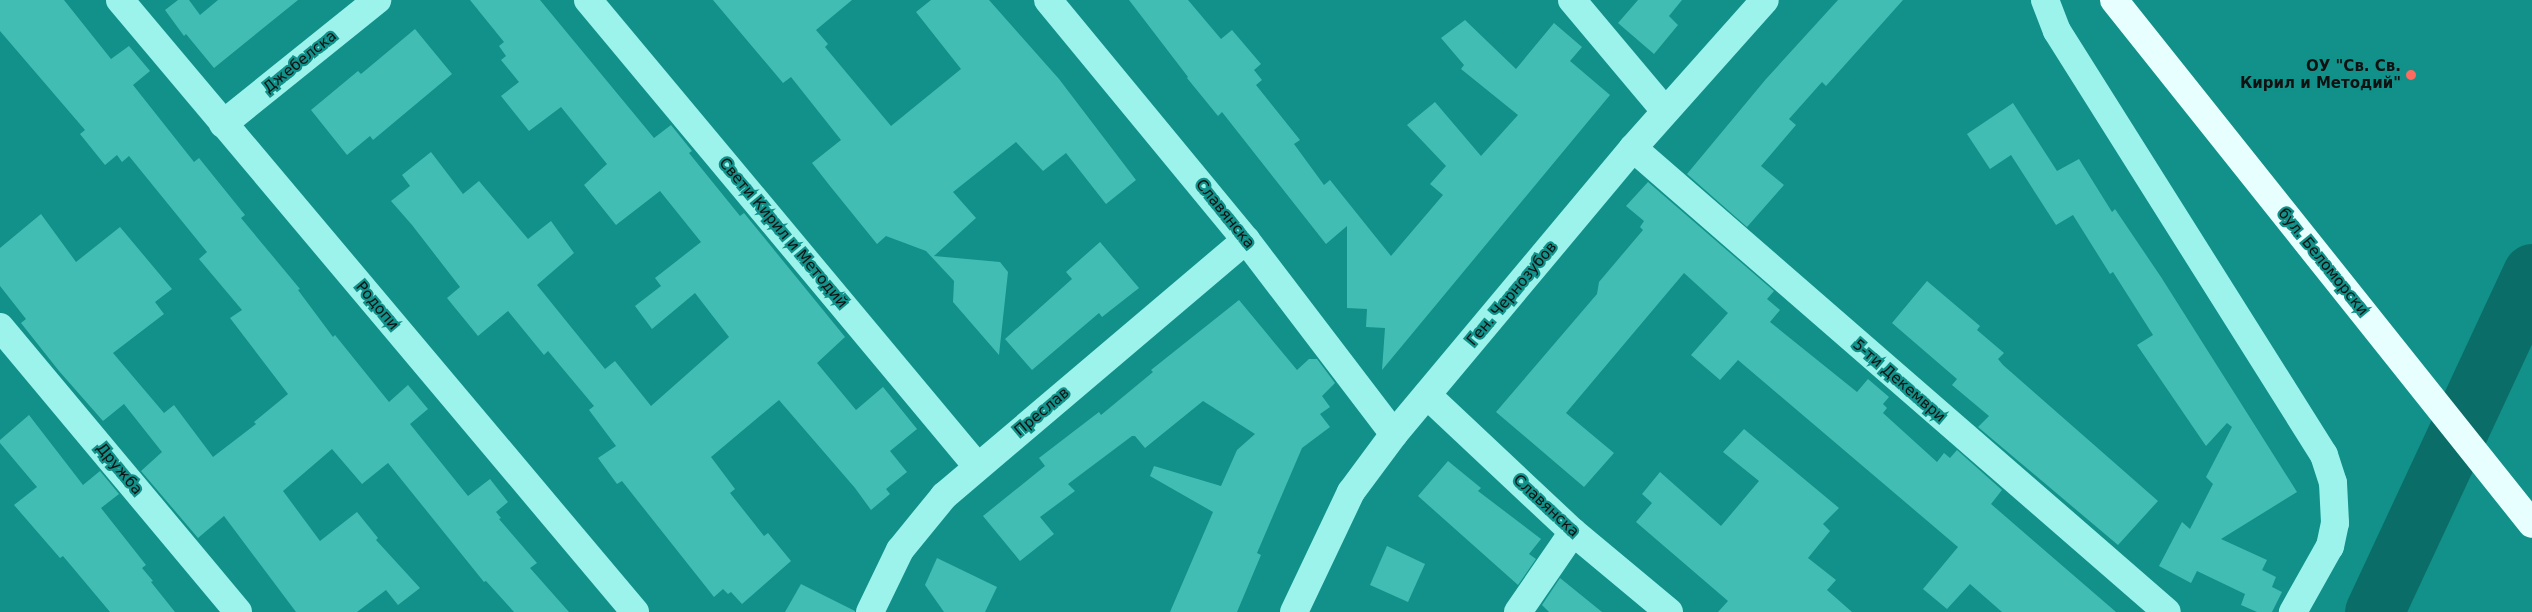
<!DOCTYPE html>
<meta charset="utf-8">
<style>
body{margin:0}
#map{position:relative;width:2532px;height:612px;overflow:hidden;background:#119189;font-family:"DejaVu Sans",sans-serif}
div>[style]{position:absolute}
.river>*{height:59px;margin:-29.5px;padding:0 29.5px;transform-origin:29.5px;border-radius:29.5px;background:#0a6d67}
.building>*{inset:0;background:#42bdb4}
.minor>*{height:28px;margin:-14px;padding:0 14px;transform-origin:14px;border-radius:14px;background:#9cf3ec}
.tertiary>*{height:28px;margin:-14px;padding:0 14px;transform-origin:14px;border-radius:14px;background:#9cf3ec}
.primary>*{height:28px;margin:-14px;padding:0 14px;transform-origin:14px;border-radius:14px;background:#e8ffff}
.dots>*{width:14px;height:14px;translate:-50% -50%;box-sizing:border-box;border:2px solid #119189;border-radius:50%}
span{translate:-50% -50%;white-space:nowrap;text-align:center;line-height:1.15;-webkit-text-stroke:4.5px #119189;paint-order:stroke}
.street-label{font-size:15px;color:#111}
.poi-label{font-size:15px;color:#111;font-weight:700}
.right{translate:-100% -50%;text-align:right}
</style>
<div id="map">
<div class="river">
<div style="left:2374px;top:612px;width:374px;rotate:-65deg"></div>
</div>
<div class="building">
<div style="clip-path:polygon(0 0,64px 0,111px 59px,129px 46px,150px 71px,133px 85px,194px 162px,199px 158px,245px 215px,241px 218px,300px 289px,298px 290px,333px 337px,335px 335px,389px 402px,408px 385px,428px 409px,410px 424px,468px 496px,490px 479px,508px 502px,496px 512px,501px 518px,499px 519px,537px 563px,530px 568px,569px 612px,514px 612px,486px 581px,484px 582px,388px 463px,362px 484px,332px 449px,283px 491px,320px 541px,357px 512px,378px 538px,376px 540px,420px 588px,398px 605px,386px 590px,357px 612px,296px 612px,224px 516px,198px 538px,141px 471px,162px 452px,124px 404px,103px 421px,59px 371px,21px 323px,26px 319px,0 286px,0 248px,41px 214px,76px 262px,120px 227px,172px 289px,155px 302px,164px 314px,113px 353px,164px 413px,174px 405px,213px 457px,256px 424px,254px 422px,288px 394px,230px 318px,242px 310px,199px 259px,207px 252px,129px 156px,122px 162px,117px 155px,105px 165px,80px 134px,85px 130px,0 31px)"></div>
<div style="clip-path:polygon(178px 0,189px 0,200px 15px,218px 0,298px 0,214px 68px,186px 34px,184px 36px,165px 10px)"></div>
<div style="clip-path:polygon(470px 0,540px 0,654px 138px,671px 125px,692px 151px,689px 153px,740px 216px,744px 213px,845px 337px,817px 363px,856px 410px,883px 387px,917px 429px,890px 451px,907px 472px,886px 489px,890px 494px,871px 510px,855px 488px,779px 400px,711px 457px,735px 489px,730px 493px,764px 536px,768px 533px,791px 561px,742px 604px,731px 592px,728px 594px,723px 589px,714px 597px,622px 481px,617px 484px,598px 458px,616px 446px,589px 410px,594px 406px,548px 351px,544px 355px,508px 311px,478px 336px,447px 298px,460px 287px,412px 225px,391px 201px,410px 186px,402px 175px,431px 152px,463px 194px,479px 181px,528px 239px,551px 221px,574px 253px,537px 285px,605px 369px,615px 361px,651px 406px,729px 337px,695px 293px,652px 329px,635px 306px,661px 286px,655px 278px,701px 242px,660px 191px,616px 225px,584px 185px,607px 164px,561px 107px,529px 131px,501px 96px,519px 82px,501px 60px,506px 56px,499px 46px,504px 42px)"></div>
<div style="clip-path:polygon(713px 0,852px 0,816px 30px,828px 44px,825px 47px,891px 126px,961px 69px,916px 12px,931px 0,989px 0,1059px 79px,1136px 180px,1106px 204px,1066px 153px,1043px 171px,1016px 142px,953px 192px,976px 218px,934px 256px,1000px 262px,1008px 272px,999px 355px,953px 302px,954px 281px,926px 251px,886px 236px,877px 244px,830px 186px,812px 163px,841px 140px,791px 77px,783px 83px)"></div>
<div style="clip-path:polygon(1129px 0,1188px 0,1221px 39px,1232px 30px,1261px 64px,1254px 70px,1262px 80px,1256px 85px,1300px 140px,1294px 144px,1324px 185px,1330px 180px,1391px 256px,1443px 195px,1430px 184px,1446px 166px,1407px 125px,1435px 102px,1481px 156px,1518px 115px,1461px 69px,1464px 65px,1441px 38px,1465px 20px,1516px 69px,1554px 23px,1582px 47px,1570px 61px,1610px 95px,1382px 370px,1385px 328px,1366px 327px,1367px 309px,1347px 308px,1347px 226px,1326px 244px,1222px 112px,1218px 116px,1187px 78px,1188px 77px)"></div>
<div style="clip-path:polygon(1638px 0,1682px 0,1669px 16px,1678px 25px,1654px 54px,1618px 23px)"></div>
<div style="clip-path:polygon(1838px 0,1903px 0,1826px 86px,1822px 82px,1789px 119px,1796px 125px,1761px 166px,1784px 185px,1747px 227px,1687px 174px,1766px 79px)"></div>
<div style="clip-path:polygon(415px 29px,452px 74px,373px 140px,370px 136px,347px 155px,311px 110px,358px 71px,361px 74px)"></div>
<div style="clip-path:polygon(2013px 103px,2057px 171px,2079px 159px,2112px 212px,2115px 209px,2161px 277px,2297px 492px,2221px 539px,2267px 560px,2262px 570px,2276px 577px,2272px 587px,2282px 592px,2272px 612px,2257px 612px,2241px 605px,2245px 594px,2197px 571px,2191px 583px,2159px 566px,2182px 522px,2190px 529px,2213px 484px,2206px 477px,2232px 427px,2227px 423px,2206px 446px,2137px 345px,2153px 335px,2113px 272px,2110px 274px,2073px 215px,2056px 225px,2011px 155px,1990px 169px,1967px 134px)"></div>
<div style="clip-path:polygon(1648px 182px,1774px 291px,1767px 299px,1780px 310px,1770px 322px,1857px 392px,1868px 379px,1889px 397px,1883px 404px,1887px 408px,1883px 413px,1937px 462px,1944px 453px,1950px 458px,1957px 450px,2002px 490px,1991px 504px,2116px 612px,2002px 612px,1970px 584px,1947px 609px,1923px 589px,1958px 547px,1738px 360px,1720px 380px,1691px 355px,1728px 313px,1684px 273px,1566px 413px,1614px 453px,1584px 487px,1496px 412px,1597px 294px,1599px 282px,1643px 230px,1640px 227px,1644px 221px,1626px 206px)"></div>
<div style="clip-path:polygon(1100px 242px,1139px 288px,1102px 317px,1099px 313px,1032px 370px,1005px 339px,1072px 279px,1066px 272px)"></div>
<div style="clip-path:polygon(1927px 281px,1980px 326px,1977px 330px,2004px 353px,1998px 359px,2003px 365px,2158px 501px,2118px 545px,1978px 427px,1989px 416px,1952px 385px,1957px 379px,1892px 323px)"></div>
<div style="clip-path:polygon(1239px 300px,1297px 370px,1309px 359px,1317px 359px,1335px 383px,1322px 396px,1330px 407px,1320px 414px,1330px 427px,1302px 448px,1257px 553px,1261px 555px,1237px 612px,1170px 612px,1213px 512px,1150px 476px,1154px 466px,1221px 486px,1237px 450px,1255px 434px,1203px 401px,1145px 448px,1135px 436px,1132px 436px,1068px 484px,1075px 491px,1040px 517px,1054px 534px,1020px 561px,983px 516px,1045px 466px,1039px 458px,1099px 412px,1101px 415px,1153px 372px,1151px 370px)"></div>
<div style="clip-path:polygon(29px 415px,83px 485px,100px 471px,119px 494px,101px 508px,146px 565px,142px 568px,153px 581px,151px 582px,175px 612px,110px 612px,63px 556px,60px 558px,14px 505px,37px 487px,0 443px,0 440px)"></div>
<div style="clip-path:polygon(1744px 429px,1839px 508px,1823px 524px,1830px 531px,1808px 558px,1836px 580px,1827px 590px,1852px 612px,1718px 612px,1728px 601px,1636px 522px,1652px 503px,1642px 494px,1660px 472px,1721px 526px,1759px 481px,1723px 452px)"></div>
<div style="clip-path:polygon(1448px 461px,1481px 488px,1478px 491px,1541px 539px,1529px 554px,1536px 559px,1518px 585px,1418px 496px)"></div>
<div style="clip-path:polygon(1387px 546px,1425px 564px,1408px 602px,1370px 585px)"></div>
<div style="clip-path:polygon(937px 558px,997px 587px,985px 612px,944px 612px,925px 585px)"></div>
<div style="clip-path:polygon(1560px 578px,1602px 612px,1549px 612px,1542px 605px)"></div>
<div style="clip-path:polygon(801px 584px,855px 611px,855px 612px,785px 612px)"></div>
</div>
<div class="minor">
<div style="left:120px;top:0;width:800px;rotate:49.92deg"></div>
<div style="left:588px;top:0;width:607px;rotate:50.15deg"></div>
<div style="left:1048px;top:0;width:311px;rotate:50.5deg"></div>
<div style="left:1246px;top:240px;width:244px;rotate:52.7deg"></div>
<div style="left:1572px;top:0;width:145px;rotate:50deg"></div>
<div style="left:2045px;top:0;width:33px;rotate:69deg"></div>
<div style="left:2057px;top:31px;width:501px;rotate:57.8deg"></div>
<div style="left:2324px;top:455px;width:29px;rotate:72deg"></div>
<div style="left:2333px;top:483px;width:40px;rotate:87.1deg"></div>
<div style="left:2335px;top:523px;width:24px;rotate:102deg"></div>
<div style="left:2330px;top:546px;width:76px;rotate:119.3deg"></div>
<div style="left:223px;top:124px;width:198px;rotate:-38.8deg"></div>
<div style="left:1633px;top:148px;width:707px;rotate:40.99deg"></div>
<div style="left:0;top:327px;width:371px;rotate:50.1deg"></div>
<div style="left:1427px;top:395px;width:200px;rotate:43.2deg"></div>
<div style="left:1573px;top:532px;width:125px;rotate:39.8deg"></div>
<div style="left:870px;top:612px;width:69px;rotate:-64.2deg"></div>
<div style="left:900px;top:550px;width:70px;rotate:-50.8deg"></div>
<div style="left:944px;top:496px;width:396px;rotate:-40.3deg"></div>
<div style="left:1518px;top:612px;width:97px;rotate:-55.5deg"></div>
</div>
<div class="tertiary">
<div style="left:1294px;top:612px;width:133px;rotate:-64.6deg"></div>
<div style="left:1351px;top:492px;width:72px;rotate:-53.4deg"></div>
<div style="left:1394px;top:434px;width:373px;rotate:-50.1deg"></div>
<div style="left:1633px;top:148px;width:198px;rotate:-48.3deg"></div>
</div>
<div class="primary">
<div style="left:2114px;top:0;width:670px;rotate:51.42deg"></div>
</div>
<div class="dots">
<div style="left:2411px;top:75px;background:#ff6b5e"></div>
</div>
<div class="street-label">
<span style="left:300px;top:62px;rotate:-39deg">Джебелска</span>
<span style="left:1225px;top:214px;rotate:51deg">Славянска</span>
<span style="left:783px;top:233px;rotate:50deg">Свети Кирил и Методий</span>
<span style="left:2323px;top:262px;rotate:51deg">бул. Беломорски</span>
<span style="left:1512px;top:294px;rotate:-50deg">Ген. Чернозубов</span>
<span style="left:377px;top:306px;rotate:50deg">Родопи</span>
<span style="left:1899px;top:381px;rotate:41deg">5-ти Декември</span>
<span style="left:1042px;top:412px;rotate:-40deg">Преслав</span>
<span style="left:119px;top:469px;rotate:50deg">Дружба</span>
<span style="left:1546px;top:506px;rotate:43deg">Славянска</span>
</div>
<div class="poi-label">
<span class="right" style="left:2401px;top:75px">ОУ "Св. Св.<br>Кирил и Методий"</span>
</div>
</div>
